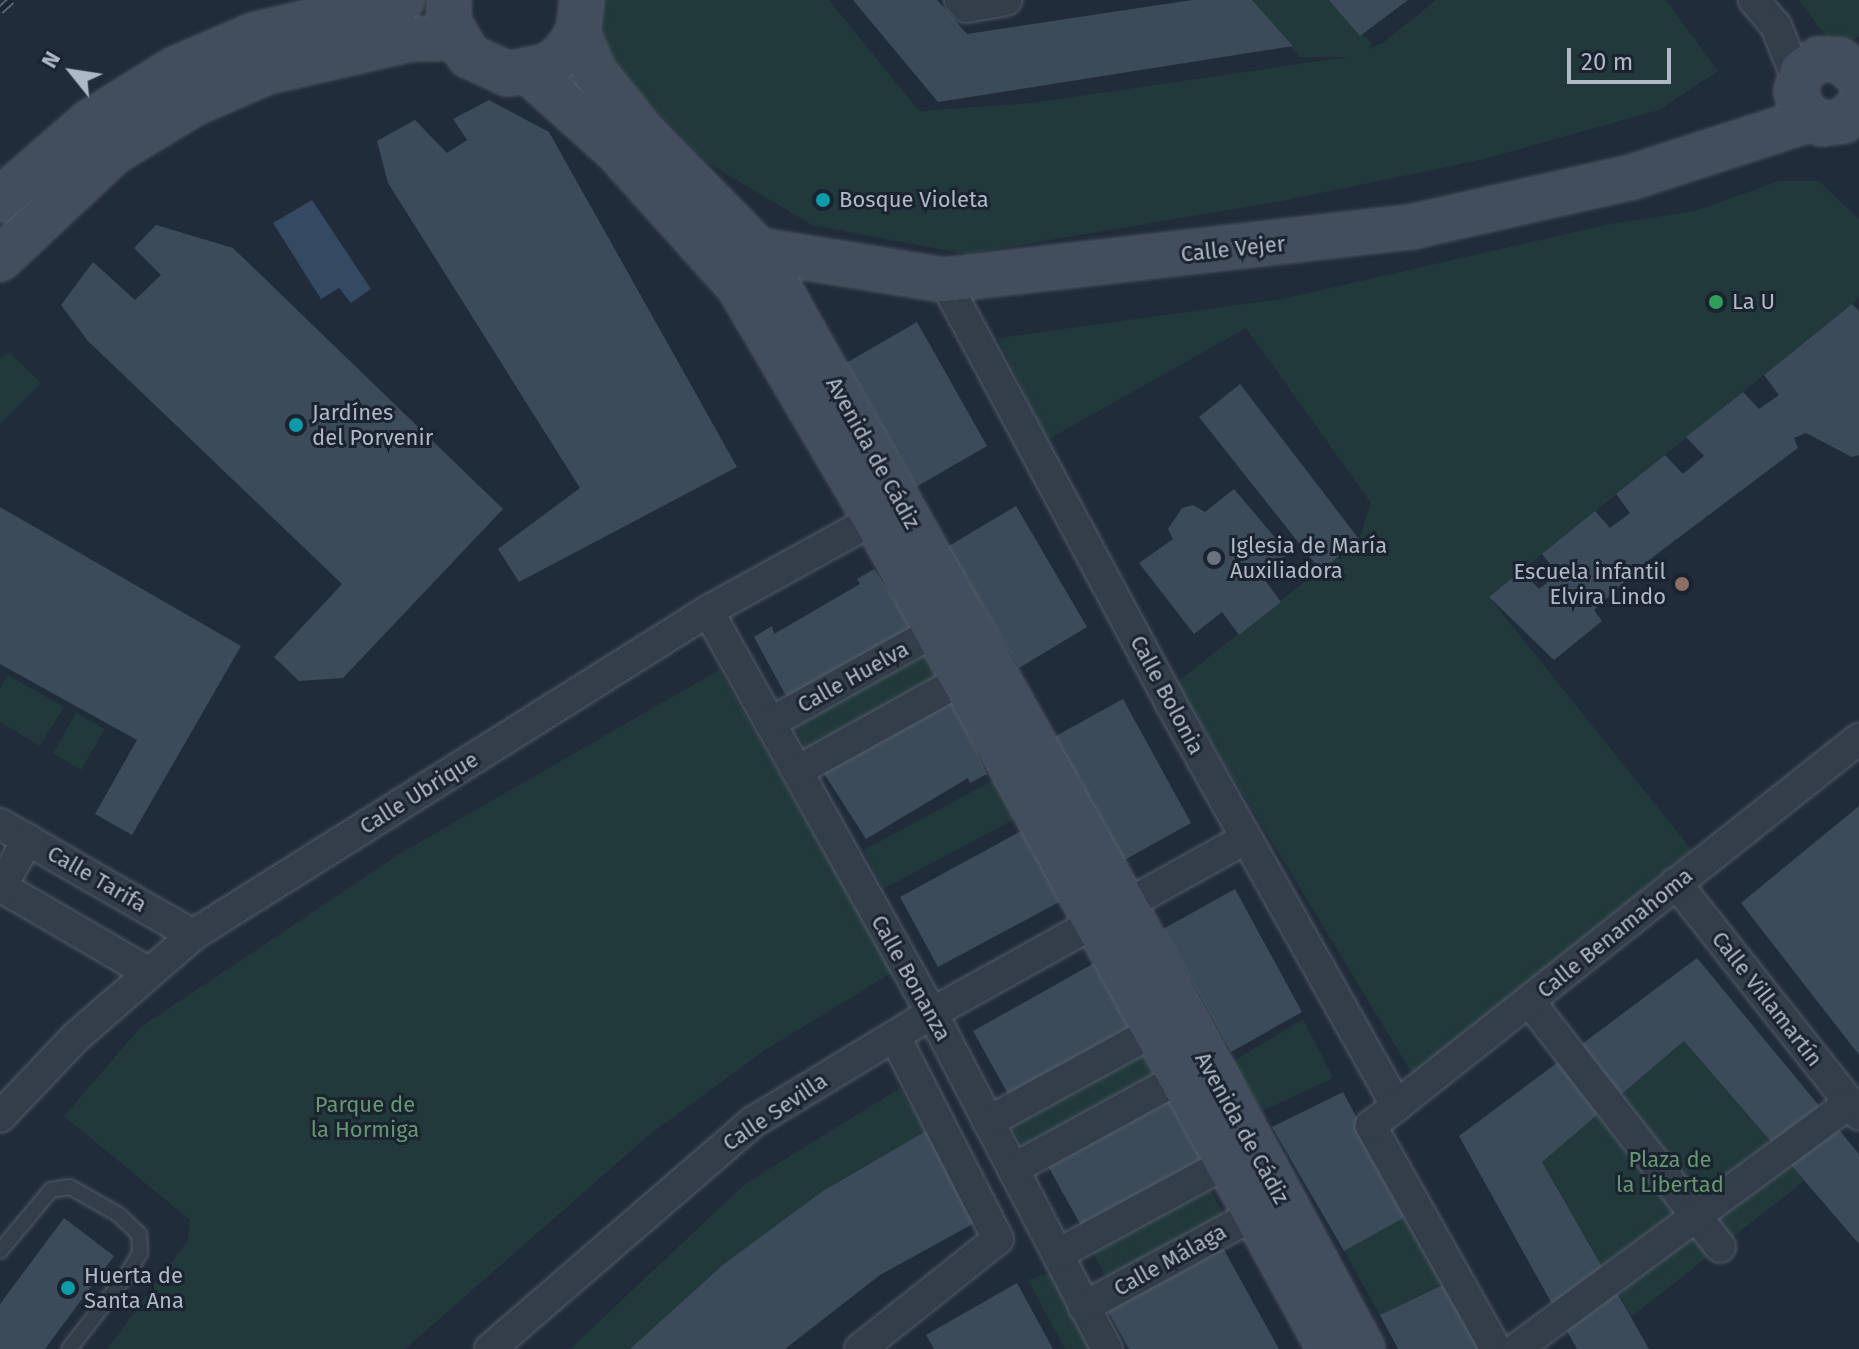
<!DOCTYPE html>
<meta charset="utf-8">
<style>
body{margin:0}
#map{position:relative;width:1859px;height:1349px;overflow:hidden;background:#212c3a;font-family:"Fira Sans",sans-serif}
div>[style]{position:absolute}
.green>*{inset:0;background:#22393b}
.water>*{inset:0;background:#344962}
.building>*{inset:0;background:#3c4b59}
.roads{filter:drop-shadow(0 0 2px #525c68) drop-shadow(0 0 2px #525c68)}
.lane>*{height:14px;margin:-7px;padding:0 7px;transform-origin:7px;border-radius:7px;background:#343e4a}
.street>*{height:30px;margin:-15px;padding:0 15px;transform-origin:15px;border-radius:15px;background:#343e4a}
.secondary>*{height:42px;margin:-21px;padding:0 21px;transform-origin:21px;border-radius:21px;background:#424d5d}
.rail>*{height:9px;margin-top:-4.5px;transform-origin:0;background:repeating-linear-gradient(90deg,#1a232f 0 18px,#566271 0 36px);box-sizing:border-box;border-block:2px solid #566271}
.dots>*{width:22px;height:22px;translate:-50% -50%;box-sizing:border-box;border:4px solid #1a232f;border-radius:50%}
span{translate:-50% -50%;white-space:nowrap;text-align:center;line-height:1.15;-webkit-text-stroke:6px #1a232f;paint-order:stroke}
.poi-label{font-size:22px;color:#afb9c6}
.left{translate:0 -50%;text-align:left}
.right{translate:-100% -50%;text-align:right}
.street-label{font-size:22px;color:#afb9c6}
.park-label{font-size:22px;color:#65986f}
.north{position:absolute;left:32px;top:32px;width:80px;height:80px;-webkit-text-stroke:6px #1a232f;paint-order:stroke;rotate:300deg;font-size:22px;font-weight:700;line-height:32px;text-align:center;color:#afb9c6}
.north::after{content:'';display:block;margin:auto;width:28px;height:36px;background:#afb9c6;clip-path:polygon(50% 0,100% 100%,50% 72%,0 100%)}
.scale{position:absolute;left:1567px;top:48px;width:104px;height:36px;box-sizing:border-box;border:4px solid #afb9c6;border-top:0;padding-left:10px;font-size:24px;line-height:28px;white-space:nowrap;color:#afb9c6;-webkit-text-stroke:6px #1a232f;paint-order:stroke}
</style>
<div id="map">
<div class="green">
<div style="clip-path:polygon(604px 0,829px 0,919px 111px,1031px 103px,1348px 57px,1299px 57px,1252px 0,1331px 0,1372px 44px,1367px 49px,1383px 43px,1436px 0,1666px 0,1718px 71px,1659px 110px,1480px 160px,1277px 202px,966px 254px,812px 225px,708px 163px,620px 74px,598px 19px)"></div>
<div style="clip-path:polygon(1799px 0,1859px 0,1859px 37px,1834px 48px)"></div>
<div style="clip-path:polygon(1779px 181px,1819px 181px,1859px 219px,1859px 298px,1489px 597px,1692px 850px,1413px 1075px,1176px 683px,1359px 539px,1371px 503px,1246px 328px,1047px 440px,998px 338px,1282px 299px,1610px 224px,1695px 211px)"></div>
<div style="clip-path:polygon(10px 353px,41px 383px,0 424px,0 359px)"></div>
<div style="clip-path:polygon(928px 642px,948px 681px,810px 755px,791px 719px)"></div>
<div style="clip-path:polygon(719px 670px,893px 972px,765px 1050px,649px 1135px,405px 1349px,107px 1349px,188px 1240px,190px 1220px,64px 1116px,141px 1027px,401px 853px)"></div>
<div style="clip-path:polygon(8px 675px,64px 707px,40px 746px,0 722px,0 689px)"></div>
<div style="clip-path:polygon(76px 713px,105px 729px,81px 770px,53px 753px)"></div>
<div style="clip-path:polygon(1001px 776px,1022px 815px,883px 889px,864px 850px)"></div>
<div style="clip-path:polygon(1303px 1019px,1333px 1078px,1262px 1111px,1232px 1062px)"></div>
<div style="clip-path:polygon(1684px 1041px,1804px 1181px,1631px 1317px,1542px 1162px)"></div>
<div style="clip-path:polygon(1140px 1046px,1160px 1081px,1026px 1153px,1009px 1120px)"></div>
<div style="clip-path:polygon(900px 1088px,926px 1131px,823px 1191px,630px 1349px,570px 1349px,745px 1184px)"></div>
<div style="clip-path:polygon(1206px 1181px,1227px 1222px,1109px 1283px,1089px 1246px)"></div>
<div style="clip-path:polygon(1409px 1215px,1451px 1281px,1380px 1315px,1344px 1251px)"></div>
<div style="clip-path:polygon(1071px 1265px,1114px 1349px,1065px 1349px,1028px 1280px)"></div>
</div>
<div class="water">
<div style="clip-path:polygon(312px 200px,371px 289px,351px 303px,339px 288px,321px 299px,273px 223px)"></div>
</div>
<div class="building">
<div style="clip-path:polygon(853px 0,937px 0,967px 34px,1192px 0,1252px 0,1293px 46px,938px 102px)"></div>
<div style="clip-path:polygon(1329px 0,1408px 0,1360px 36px)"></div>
<div style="clip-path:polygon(489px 100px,549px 132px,737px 467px,519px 582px,498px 549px,580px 488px,388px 183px,377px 141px,415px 120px,447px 153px,467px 140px,453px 119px)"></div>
<div style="clip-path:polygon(156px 225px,233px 248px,503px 509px,343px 678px,299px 681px,274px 657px,342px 584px,88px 341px,61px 305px,93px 262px,135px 300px,161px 275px,134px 248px)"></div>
<div style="clip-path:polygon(1852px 304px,1859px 311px,1859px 455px,1852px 457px,1806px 433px,1794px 438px,1798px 448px,1645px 563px,1594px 610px,1602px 621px,1554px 660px,1489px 597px,1521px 571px,1539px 589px,1558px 574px,1542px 554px,1595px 511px,1610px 528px,1630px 513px,1616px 494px,1665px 455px,1683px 474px,1704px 456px,1686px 437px,1743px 392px,1759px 409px,1779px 395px,1764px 375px)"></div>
<div style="clip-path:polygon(917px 322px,987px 446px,916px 487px,846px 363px)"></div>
<div style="clip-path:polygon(1240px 384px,1359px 539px,1321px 571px,1199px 417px)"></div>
<div style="clip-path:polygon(1234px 489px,1288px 553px,1262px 576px,1281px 602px,1239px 635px,1222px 612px,1194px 634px,1139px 563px,1173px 539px,1168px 529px,1182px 508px,1193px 505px,1205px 512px)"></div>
<div style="clip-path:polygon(1016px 506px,1087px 627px,1019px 668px,947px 547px)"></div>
<div style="clip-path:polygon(0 507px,241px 646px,132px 835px,95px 814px,137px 740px,0 664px)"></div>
<div style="clip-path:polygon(874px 569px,919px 636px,792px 707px,754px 637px,772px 626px,774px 634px,860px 584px,857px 579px)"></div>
<div style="clip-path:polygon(952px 699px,987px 774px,970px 783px,968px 778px,866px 839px,823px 772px)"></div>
<div style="clip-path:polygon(1123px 699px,1191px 823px,1121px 862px,1054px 737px)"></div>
<div style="clip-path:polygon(1859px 806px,1859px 1055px,1741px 903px)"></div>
<div style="clip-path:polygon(1023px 830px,1061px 901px,938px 967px,900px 897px)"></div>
<div style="clip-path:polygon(1235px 889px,1302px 1012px,1231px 1052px,1163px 929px)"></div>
<div style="clip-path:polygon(1697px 958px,1859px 1154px,1859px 1244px,1684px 1041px,1542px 1162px,1649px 1349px,1577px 1349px,1459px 1136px)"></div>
<div style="clip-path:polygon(1096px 962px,1135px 1032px,1012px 1101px,973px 1031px)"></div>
<div style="clip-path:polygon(1168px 1091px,1207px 1163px,1084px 1231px,1044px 1159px)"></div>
<div style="clip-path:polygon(1343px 1092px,1409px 1215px,1344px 1251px,1272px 1127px)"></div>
<div style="clip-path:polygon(926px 1131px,978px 1221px,880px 1275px,785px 1349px,630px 1349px,724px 1264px,823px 1191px)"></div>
<div style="clip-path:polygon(64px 1218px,114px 1256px,45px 1349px,0 1349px,0 1304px)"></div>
<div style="clip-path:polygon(1218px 1239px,1279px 1349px,1129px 1349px,1104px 1304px)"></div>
<div style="clip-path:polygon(1451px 1281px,1489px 1349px,1398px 1349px,1380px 1315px)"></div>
<div style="clip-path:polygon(1017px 1283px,1053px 1349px,934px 1349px,926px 1335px)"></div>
</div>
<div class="roads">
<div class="lane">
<div style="left:0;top:1251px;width:80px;rotate:-50.1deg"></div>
<div style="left:51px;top:1190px;width:19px;rotate:-9deg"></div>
<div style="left:70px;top:1187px;width:56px;rotate:29.7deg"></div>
<div style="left:119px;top:1215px;width:28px;rotate:44deg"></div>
<div style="left:139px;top:1234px;width:19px;rotate:87deg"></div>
<div style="left:140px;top:1253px;width:23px;rotate:121deg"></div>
<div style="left:128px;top:1273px;width:96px;rotate:127.8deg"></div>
</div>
<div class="street">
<div style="left:960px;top:0;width:9px;rotate:49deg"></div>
<div style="left:966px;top:7px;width:41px;rotate:-9.9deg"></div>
<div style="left:1754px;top:0;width:34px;rotate:50deg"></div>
<div style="left:1776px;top:26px;width:59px;rotate:68.2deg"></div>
<div style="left:944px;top:280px;width:481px;rotate:61.8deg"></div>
<div style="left:1171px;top:704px;width:461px;rotate:60.7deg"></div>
<div style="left:708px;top:611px;width:460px;rotate:60.9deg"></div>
<div style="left:932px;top:1013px;width:379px;rotate:62.5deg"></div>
<div style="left:770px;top:723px;width:189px;rotate:-29.1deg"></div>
<div style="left:797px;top:771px;width:188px;rotate:-29deg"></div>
<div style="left:0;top:824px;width:223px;rotate:29.9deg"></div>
<div style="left:1676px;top:883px;width:295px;rotate:51.7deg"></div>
<div style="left:0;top:886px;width:171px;rotate:30.2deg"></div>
<div style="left:0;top:889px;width:57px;rotate:-60.8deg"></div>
<div style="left:1530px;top:1002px;width:310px;rotate:52.2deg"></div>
<div style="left:0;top:1117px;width:112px;rotate:-46.5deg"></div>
<div style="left:77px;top:1036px;width:154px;rotate:-41deg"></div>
<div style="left:193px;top:935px;width:608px;rotate:-32.18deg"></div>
<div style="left:708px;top:611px;width:191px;rotate:-28.9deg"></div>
<div style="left:988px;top:1122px;width:189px;rotate:-28.7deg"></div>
<div style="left:1013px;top:1169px;width:189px;rotate:-28.7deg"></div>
<div style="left:1058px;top:1254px;width:191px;rotate:-28.4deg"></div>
<div style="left:1084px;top:1307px;width:195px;rotate:-28.5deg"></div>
<div style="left:490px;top:1349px;width:347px;rotate:-40.8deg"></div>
<div style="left:753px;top:1122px;width:210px;rotate:-31.3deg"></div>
<div style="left:932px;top:1013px;width:358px;rotate:-29.1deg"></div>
<div style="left:860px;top:1349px;width:176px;rotate:-38.6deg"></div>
<div style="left:998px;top:1239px;width:227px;rotate:-117deg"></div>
<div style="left:1496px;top:1349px;width:256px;rotate:-119.3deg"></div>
<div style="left:1371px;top:1126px;width:623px;rotate:-38.42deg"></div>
<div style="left:1516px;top:1349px;width:415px;rotate:-36.4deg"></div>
</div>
<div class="secondary">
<div style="left:449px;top:0;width:22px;rotate:90deg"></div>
<div style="left:449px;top:22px;width:39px;rotate:60deg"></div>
<div style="left:469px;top:56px;width:43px;rotate:24.8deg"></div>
<div style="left:508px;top:74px;width:43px;rotate:-12.1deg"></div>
<div style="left:550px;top:65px;width:21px;rotate:-41deg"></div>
<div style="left:566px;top:51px;width:22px;rotate:-58deg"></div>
<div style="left:578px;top:32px;width:32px;rotate:-83deg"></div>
<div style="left:578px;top:32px;width:44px;rotate:67.5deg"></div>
<div style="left:595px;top:73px;width:75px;rotate:51deg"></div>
<div style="left:642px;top:131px;width:166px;rotate:45.7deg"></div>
<div style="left:758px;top:250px;width:751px;rotate:60.74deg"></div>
<div style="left:1125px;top:905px;width:504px;rotate:61.81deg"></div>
<div style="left:530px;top:73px;width:117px;rotate:41.9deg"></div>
<div style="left:617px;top:151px;width:183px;rotate:48.1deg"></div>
<div style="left:739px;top:287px;width:269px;rotate:59.6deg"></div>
<div style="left:875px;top:519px;width:946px;rotate:61.32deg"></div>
<div style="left:1859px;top:77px;width:25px;rotate:-138deg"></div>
<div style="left:1840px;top:60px;width:21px;rotate:-177deg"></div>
<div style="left:1819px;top:59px;width:21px;rotate:145deg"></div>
<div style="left:1802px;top:71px;width:21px;rotate:107deg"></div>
<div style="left:1796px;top:91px;width:22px;rotate:72deg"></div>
<div style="left:1803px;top:112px;width:22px;rotate:32deg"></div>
<div style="left:1822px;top:124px;width:22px;rotate:-8deg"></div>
<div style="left:1844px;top:121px;width:22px;rotate:-47deg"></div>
<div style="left:0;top:200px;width:121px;rotate:-41deg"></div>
<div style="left:91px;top:121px;width:99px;rotate:-31.8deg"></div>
<div style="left:175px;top:69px;width:86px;rotate:-23.3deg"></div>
<div style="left:254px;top:35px;width:152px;rotate:-13.3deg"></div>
<div style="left:0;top:259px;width:156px;rotate:-43.2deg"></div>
<div style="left:114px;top:152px;width:92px;rotate:-31.3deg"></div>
<div style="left:193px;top:104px;width:81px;rotate:-23.4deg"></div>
<div style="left:267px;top:72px;width:147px;rotate:-13deg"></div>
<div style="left:410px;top:39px;width:45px;rotate:-1.3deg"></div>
<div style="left:749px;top:268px;width:20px;rotate:-63deg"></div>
<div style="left:758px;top:250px;width:188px;rotate:9.2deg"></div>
<div style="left:944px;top:280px;width:474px;rotate:-6.5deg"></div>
<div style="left:1415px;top:226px;width:222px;rotate:-12.7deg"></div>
<div style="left:1632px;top:177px;width:188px;rotate:-18deg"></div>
</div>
</div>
<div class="rail">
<div style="left:0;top:10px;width:15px;rotate:-42deg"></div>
</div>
<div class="dots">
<div style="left:823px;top:200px;background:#0f9aa8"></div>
<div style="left:1716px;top:302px;background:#2e9e5b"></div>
<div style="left:296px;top:425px;background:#0f9aa8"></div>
<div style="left:1214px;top:558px;background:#6b7280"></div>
<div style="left:1682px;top:584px;background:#8d6e63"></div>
<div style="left:68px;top:1288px;background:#0f9aa8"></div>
</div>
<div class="poi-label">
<span class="left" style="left:839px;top:200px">Bosque Violeta</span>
<span class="left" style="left:1732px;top:302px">La U</span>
<span class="left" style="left:312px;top:425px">Jardínes<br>del Porvenir</span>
<span class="left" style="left:1230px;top:558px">Iglesia de María<br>Auxiliadora</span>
<span class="right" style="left:1666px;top:584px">Escuela infantil<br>Elvira Lindo</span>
<span class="left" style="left:84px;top:1288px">Huerta de<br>Santa Ana</span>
</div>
<div class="street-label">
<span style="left:1233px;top:249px;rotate:-6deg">Calle Vejer</span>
<span style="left:873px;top:453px;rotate:61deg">Avenida de Cádiz</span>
<span style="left:853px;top:677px;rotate:-29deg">Calle Huelva</span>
<span style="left:1167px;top:695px;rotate:62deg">Calle Bolonia</span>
<span style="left:419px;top:793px;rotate:-32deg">Calle Ubrique</span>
<span style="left:97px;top:879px;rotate:30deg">Calle Tarifa</span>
<span style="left:1615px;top:933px;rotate:-39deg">Calle Benamahoma</span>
<span style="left:911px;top:978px;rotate:61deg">Calle Bonanza</span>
<span style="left:1767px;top:999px;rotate:52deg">Calle Villamartín</span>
<span style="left:775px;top:1112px;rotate:-34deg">Calle Sevilla</span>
<span style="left:1242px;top:1128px;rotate:61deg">Avenida de Cádiz</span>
<span style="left:1170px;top:1260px;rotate:-29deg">Calle Málaga</span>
</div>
<div class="park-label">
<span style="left:365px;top:1117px">Parque de<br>la Hormiga</span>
<span style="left:1670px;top:1172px">Plaza de<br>la Libertad</span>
</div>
<div class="north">N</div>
<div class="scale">20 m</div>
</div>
